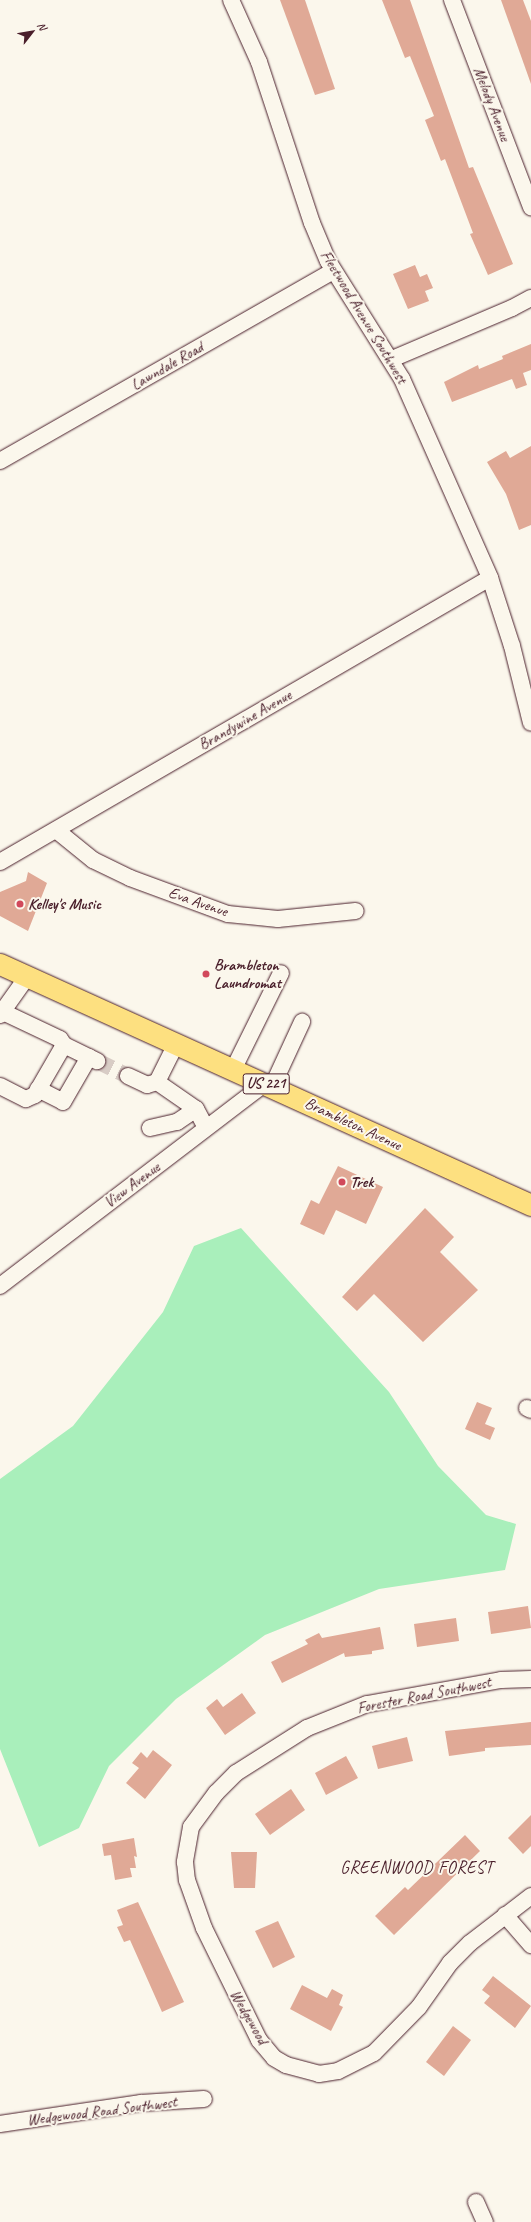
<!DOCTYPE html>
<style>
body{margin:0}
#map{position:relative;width:531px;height:2222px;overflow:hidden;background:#fbf7ec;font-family:Caveat,sans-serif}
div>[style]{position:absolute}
.green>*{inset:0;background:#a9efbb}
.building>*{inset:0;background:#e0a996}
.minor-tunnel>*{height:16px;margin-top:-8px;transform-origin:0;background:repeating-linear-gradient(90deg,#d8ccc5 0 16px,transparent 0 24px)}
.roads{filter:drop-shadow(0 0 1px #4a1f2b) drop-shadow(0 0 1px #4a1f2b)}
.minor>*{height:16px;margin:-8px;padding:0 8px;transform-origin:8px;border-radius:8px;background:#fbf7ec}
.major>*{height:21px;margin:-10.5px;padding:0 10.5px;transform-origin:10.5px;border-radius:10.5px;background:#fde080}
.dots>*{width:11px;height:11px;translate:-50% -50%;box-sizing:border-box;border:2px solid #fbf7ec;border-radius:50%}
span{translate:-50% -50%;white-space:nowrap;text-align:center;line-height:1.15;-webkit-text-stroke:4px #fbf7ec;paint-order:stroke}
.shield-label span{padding:1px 3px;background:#fbf7ec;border:1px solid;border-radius:3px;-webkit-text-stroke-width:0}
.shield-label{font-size:15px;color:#4a1f2b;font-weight:700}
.street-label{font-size:16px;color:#4a1f2b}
.poi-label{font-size:16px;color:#4a1f2b;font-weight:700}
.left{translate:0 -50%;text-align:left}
.neighbourhood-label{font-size:17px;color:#4a1f2b;letter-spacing:1px}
.north{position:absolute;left:12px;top:12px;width:40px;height:40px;-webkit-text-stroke:3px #fbf7ec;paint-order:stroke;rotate:59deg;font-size:11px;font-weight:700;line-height:16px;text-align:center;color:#4a1f2b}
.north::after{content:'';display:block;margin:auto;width:14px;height:18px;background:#4a1f2b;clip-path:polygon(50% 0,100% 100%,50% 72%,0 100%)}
</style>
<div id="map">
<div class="green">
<div style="clip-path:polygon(241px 1228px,389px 1392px,438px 1466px,486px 1515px,516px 1524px,505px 1570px,379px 1589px,265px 1635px,176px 1699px,109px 1766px,79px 1828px,39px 1847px,0 1749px,0 1479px,73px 1426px,163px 1312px,194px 1246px)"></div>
</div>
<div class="building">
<div style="clip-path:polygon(280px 0,305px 0,335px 89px,315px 95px)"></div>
<div style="clip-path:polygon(382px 0,410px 0,469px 168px,473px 167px,513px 264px,488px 275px,470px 234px,473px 233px,445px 159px,441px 161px,425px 120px,434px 116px,410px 56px,405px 58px)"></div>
<div style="clip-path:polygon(501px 0,523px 0,531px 21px,531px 84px)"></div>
<div style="clip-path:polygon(415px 265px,420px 277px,427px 274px,433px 288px,425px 291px,429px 301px,408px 309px,393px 274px)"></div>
<div style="clip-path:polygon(531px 344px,531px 370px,523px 373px,527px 385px,516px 389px,512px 379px,452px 402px,444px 382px,478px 365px,479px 369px,503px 359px,502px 356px)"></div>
<div style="clip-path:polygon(531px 446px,531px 525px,519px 530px,506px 494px,487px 462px,506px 451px,510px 458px)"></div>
<div style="clip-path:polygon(28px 872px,47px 883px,28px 931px,0 916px,0 892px,26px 881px)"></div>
<div style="clip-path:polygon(338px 1166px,383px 1187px,366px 1224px,336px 1210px,324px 1235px,300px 1224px,311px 1200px,319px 1204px)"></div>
<div style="clip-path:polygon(425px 1208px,454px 1237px,440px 1252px,478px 1290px,423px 1342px,374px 1294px,357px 1311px,342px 1297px)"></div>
<div style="clip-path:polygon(477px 1402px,492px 1408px,485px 1424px,495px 1428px,490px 1440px,465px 1429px)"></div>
<div style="clip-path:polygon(528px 1606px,531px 1628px,491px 1634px,488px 1612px)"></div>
<div style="clip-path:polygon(456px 1618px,459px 1641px,417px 1647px,414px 1624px)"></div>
<div style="clip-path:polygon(380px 1627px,384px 1649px,372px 1651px,372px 1654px,345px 1657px,344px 1653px,282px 1683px,271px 1662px,308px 1644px,305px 1640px,319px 1633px,322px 1638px)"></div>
<div style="clip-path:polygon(242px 1693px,256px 1713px,225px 1735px,206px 1708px,217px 1699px,223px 1707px)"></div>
<div style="clip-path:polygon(531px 1722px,531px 1745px,485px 1748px,485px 1751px,449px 1756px,445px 1731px)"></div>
<div style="clip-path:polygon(407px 1737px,413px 1761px,378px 1769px,372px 1746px)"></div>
<div style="clip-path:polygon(153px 1750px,172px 1765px,145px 1799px,126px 1783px,139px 1768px,132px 1763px,141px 1752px,147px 1758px)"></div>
<div style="clip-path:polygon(346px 1756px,358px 1778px,326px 1795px,315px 1773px)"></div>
<div style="clip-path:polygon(291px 1789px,305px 1810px,270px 1835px,255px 1814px)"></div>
<div style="clip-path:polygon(531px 1815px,531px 1846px,523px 1854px,508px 1838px)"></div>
<div style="clip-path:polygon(465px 1835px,480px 1851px,394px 1935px,375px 1916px,405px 1887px,408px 1890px)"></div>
<div style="clip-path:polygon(134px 1838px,137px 1857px,134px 1856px,136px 1868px,130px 1868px,132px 1877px,115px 1880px,111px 1855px,104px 1856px,102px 1844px)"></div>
<div style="clip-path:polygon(231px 1852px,257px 1852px,255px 1888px,234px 1888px)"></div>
<div style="clip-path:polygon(138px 1902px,184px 2002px,162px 2012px,130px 1940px,124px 1942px,117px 1927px,123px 1925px,117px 1910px)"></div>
<div style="clip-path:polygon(278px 1921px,295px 1957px,273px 1968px,255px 1931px)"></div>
<div style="clip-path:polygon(493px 1976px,531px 2006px,515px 2028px,484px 2003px,490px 1996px,482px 1990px)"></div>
<div style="clip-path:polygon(302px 1985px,327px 1998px,332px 1989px,343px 1995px,339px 2005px,343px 2007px,331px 2031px,290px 2009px)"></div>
<div style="clip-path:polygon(453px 2026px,471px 2040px,444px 2076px,426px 2062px)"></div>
</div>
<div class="minor-tunnel">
<div style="left:97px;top:1061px;width:34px;rotate:26deg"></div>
</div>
<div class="roads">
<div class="minor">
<div style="left:231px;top:0;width:68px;rotate:65.7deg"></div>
<div style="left:259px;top:62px;width:169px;rotate:71.8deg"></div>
<div style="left:312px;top:223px;width:41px;rotate:67.2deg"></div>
<div style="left:328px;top:261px;width:139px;rotate:57.9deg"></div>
<div style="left:402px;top:379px;width:218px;rotate:66.1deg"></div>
<div style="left:490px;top:578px;width:71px;rotate:72.1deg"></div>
<div style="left:512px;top:646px;width:79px;rotate:76.1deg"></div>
<div style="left:452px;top:0;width:222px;rotate:69.1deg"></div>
<div style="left:392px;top:359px;width:130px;rotate:-23deg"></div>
<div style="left:512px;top:308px;width:21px;rotate:-28deg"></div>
<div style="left:0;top:461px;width:383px;rotate:-29.7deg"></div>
<div style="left:56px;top:830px;width:48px;rotate:39deg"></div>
<div style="left:93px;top:860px;width:41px;rotate:25.9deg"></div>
<div style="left:130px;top:878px;width:104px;rotate:20.2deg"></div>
<div style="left:228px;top:914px;width:50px;rotate:5.7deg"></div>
<div style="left:278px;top:919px;width:78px;rotate:-5.9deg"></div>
<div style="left:0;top:862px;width:566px;rotate:-30.1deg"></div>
<div style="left:3px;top:1012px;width:63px;rotate:25.3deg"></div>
<div style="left:60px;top:1039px;width:7px;rotate:56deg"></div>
<div style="left:0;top:1015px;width:47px;rotate:-54.6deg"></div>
<div style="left:233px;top:1070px;width:108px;rotate:-63.7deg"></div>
<div style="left:128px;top:1076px;width:21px;rotate:25deg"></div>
<div style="left:147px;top:1085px;width:10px;rotate:-17deg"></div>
<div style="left:157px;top:1082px;width:42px;rotate:-63.4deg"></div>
<div style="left:157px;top:1082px;width:47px;rotate:34.7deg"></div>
<div style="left:196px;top:1109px;width:21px;rotate:62deg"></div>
<div style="left:0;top:1086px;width:29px;rotate:27deg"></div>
<div style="left:26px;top:1099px;width:10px;rotate:-24deg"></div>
<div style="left:35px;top:1095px;width:58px;rotate:-59.9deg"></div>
<div style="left:64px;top:1045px;width:37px;rotate:26deg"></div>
<div style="left:272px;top:1087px;width:72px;rotate:-65.2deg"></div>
<div style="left:38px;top:1089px;width:28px;rotate:27deg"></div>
<div style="left:63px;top:1102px;width:52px;rotate:-60deg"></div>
<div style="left:150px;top:1128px;width:28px;rotate:-13deg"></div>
<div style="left:177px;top:1122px;width:23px;rotate:-34deg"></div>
<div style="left:0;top:1286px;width:332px;rotate:-37.4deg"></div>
<div style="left:527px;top:1408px;width:4px;rotate:27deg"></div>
<div style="left:531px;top:1679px;width:30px;rotate:178deg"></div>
<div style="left:501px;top:1680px;width:136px;rotate:169.8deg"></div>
<div style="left:367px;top:1704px;width:65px;rotate:158.2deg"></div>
<div style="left:307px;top:1728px;width:84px;rotate:147.6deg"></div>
<div style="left:236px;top:1773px;width:28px;rotate:135deg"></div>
<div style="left:216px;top:1793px;width:42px;rotate:126.3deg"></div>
<div style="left:191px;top:1827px;width:36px;rotate:100deg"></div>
<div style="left:185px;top:1862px;width:18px;rotate:84deg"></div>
<div style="left:187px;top:1880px;width:51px;rotate:70.5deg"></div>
<div style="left:204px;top:1928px;width:125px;rotate:63.8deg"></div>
<div style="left:259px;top:2040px;width:23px;rotate:50deg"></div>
<div style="left:274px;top:2058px;width:14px;rotate:30deg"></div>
<div style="left:286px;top:2065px;width:34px;rotate:15deg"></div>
<div style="left:319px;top:2074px;width:19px;rotate:-9deg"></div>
<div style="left:338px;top:2071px;width:40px;rotate:-26.6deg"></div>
<div style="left:374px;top:2053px;width:64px;rotate:-45.6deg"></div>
<div style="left:419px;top:2007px;width:54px;rotate:-54.8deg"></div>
<div style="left:450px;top:1963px;width:28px;rotate:-45deg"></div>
<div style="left:470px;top:1943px;width:77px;rotate:-37.6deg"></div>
<div style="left:505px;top:1915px;width:40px;rotate:49deg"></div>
<div style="left:0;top:2124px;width:143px;rotate:-8.5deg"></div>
<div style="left:141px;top:2103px;width:63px;rotate:-3.6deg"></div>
<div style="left:476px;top:2202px;width:22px;rotate:66deg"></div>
</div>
<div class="major">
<div style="left:0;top:964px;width:583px;rotate:24.41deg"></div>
</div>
</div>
<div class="dots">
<div style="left:20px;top:904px;background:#d1495b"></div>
<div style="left:206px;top:974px;background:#d1495b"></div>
<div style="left:342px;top:1182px;background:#d1495b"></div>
</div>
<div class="shield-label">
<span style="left:266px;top:1084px">US 221</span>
</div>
<div class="street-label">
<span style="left:492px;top:104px;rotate:69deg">Melody Avenue</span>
<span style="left:364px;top:317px;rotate:59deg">Fleetwood Avenue Southwest</span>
<span style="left:167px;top:366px;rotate:-30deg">Lawndale Road</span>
<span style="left:245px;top:720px;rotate:-30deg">Brandywine Avenue</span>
<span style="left:198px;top:902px;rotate:19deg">Eva Avenue</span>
<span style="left:353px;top:1124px;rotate:25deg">Brambleton Avenue</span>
<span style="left:132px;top:1185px;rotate:-37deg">View Avenue</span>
<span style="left:424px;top:1695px;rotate:-11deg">Forester Road Southwest</span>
<span style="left:249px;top:2017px;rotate:60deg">Wedgewood</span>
<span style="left:102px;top:2111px;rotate:-7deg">Wedgewood Road Southwest</span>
</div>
<div class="poi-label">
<span class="left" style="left:28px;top:904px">Kelley's Music</span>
<span class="left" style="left:214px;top:974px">Brambleton<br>Laundromat</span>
<span class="left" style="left:350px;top:1182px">Trek</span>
</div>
<div class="neighbourhood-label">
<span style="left:417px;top:1868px">GREENWOOD FOREST</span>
</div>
<div class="north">N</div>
</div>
